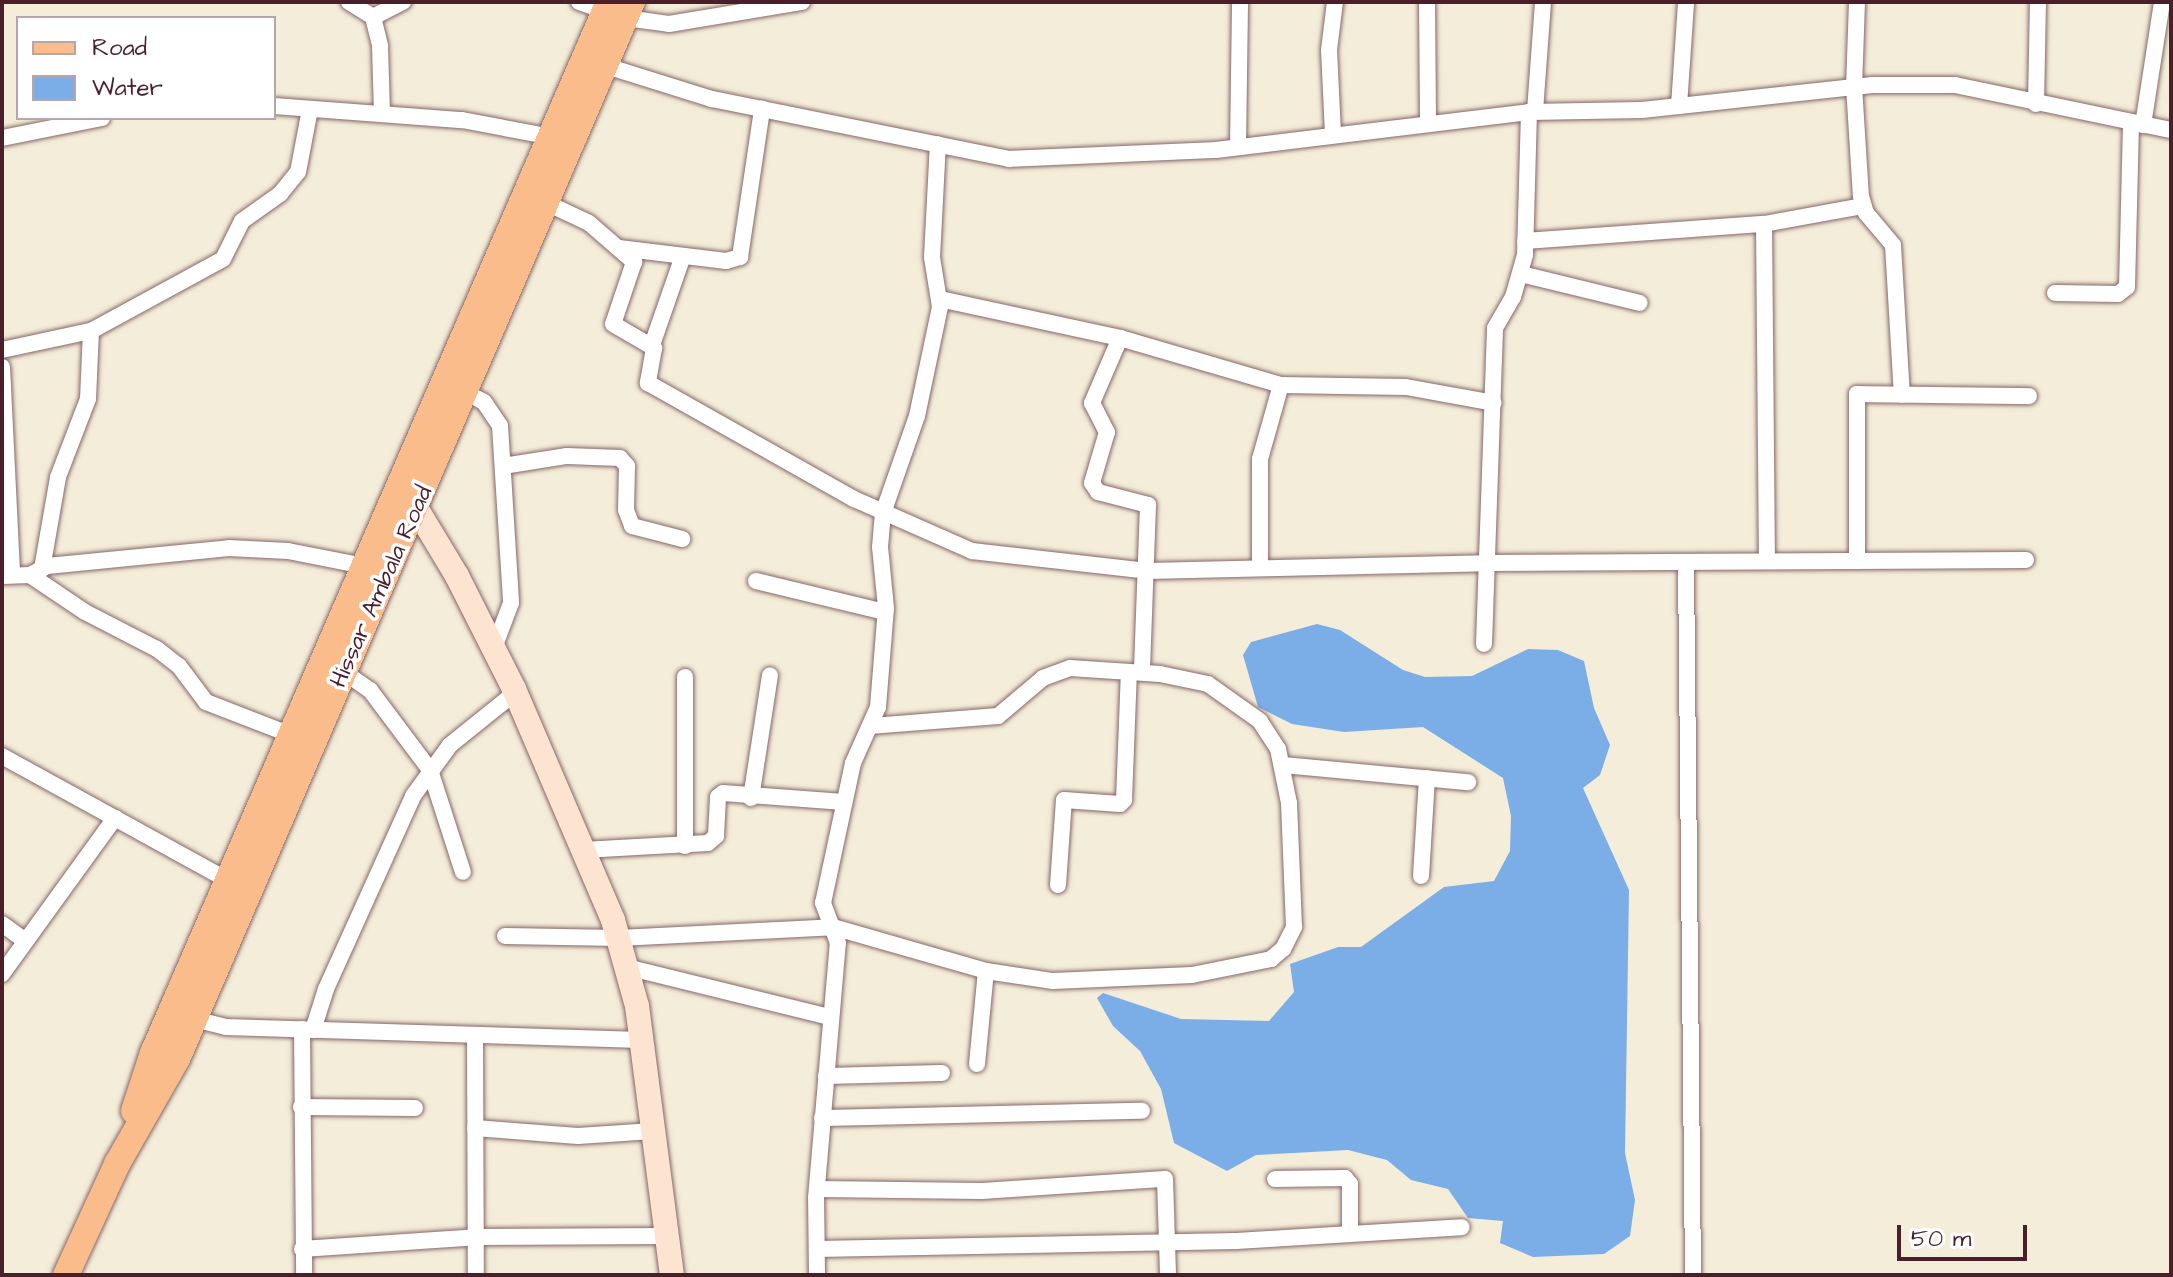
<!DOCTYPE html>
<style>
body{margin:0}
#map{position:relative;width:2173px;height:1277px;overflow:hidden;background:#f4edd9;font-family:"Architects Daughter",sans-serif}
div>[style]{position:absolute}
.water>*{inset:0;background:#7bade7}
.roads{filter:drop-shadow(0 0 2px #866768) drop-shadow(0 0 2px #866768)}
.street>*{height:16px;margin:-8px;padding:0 8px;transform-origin:8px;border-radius:8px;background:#fff}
.secondary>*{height:24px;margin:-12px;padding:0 12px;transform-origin:12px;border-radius:12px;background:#fde4d0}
.primary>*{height:26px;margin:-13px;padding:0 13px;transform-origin:13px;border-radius:13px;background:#f9bc8a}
span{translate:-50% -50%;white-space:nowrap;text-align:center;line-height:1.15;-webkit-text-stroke:7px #fff;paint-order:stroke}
.street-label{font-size:24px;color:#4a1f2b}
.frame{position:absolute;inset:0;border:4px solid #4a1f2b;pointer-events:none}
.legend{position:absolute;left:16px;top:16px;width:260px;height:104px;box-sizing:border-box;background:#fff;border:2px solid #b7a5aa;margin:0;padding:10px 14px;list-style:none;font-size:24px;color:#4a1f2b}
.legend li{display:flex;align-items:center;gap:16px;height:40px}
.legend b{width:40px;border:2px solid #b7a5aa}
.scale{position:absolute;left:1897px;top:1225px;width:130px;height:36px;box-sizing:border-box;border:4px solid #4a1f2b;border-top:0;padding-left:10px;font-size:24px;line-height:28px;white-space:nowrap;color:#4a1f2b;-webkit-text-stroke:6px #fff;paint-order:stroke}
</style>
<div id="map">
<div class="water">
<div style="clip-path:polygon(1317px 624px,1340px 630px,1403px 670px,1425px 677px,1472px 676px,1528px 649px,1558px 650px,1584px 661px,1594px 708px,1610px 745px,1600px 775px,1583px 788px,1629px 890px,1625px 1153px,1635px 1200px,1630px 1236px,1604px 1254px,1533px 1257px,1500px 1243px,1503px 1221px,1468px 1218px,1448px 1189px,1411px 1180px,1387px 1160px,1348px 1150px,1256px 1155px,1227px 1171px,1174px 1143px,1161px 1089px,1140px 1051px,1113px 1026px,1097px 998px,1103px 993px,1181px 1019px,1269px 1021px,1294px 992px,1290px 964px,1338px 947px,1361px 947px,1444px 887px,1494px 881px,1510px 851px,1511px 816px,1503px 778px,1423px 727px,1344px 732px,1292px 724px,1258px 707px,1243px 655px,1251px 642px)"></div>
</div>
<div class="roads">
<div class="street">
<div style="left:349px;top:2px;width:28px;rotate:32deg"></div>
<div style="left:373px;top:17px;width:30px;rotate:76deg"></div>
<div style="left:380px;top:46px;width:68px;rotate:88.3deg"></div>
<div style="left:579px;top:2px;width:50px;rotate:18.8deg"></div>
<div style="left:626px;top:18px;width:43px;rotate:7.9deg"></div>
<div style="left:669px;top:24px;width:135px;rotate:-9.4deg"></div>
<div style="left:1427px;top:2px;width:120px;rotate:89.5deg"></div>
<div style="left:1857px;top:2px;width:84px;rotate:92deg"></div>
<div style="left:1854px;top:86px;width:110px;rotate:86.4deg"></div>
<div style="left:1861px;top:196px;width:18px;rotate:74deg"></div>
<div style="left:1866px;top:213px;width:42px;rotate:49.8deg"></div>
<div style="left:1893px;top:245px;width:150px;rotate:86.6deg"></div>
<div style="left:373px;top:17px;width:34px;rotate:-27deg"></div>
<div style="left:600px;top:64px;width:117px;rotate:17.4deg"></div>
<div style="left:712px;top:99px;width:303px;rotate:11.4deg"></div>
<div style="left:1009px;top:159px;width:207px;rotate:-2.5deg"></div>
<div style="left:1216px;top:150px;width:315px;rotate:-6.9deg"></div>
<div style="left:1529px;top:112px;width:113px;rotate:-1deg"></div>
<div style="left:1642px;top:110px;width:232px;rotate:-6.2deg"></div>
<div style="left:1873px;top:85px;width:82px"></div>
<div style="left:1955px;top:85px;width:221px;rotate:11.8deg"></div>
<div style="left:2036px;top:104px;width:102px;rotate:-88.9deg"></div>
<div style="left:274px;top:106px;width:189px;rotate:4.3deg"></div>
<div style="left:462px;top:120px;width:97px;rotate:10.7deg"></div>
<div style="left:1679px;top:106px;width:104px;rotate:-86.1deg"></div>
<div style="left:1535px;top:111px;width:109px;rotate:-85.8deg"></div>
<div style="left:2143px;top:125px;width:124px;rotate:-81.2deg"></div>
<div style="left:1333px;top:134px;width:84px;rotate:-92.7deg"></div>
<div style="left:1329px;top:50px;width:48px;rotate:-82.9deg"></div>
<div style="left:2px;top:138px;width:102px;rotate:-11.3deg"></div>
<div style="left:1238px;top:147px;width:145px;rotate:-89.2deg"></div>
<div style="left:538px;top:199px;width:56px;rotate:25.2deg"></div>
<div style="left:589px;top:223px;width:60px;rotate:40.9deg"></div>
<div style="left:634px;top:262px;width:65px;rotate:108.7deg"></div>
<div style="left:613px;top:324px;width:48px;rotate:30.3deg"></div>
<div style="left:654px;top:348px;width:36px;rotate:100deg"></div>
<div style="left:648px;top:383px;width:236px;rotate:29.4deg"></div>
<div style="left:854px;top:499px;width:129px;rotate:23.8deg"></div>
<div style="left:972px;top:551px;width:176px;rotate:6.5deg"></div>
<div style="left:1147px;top:571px;width:341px;rotate:-1.3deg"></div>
<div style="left:1488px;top:563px;width:538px;rotate:-0.32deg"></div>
<div style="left:1764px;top:224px;width:337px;rotate:89.5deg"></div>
<div style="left:1525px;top:241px;width:240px;rotate:-4.1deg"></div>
<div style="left:1764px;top:224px;width:101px;rotate:-10.3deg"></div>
<div style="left:619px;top:248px;width:108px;rotate:6.9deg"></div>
<div style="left:726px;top:261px;width:15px;rotate:-16deg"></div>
<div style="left:740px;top:257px;width:150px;rotate:-81.5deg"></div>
<div style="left:1521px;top:274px;width:122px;rotate:13.7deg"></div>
<div style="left:2055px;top:293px;width:63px;rotate:0.9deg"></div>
<div style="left:2118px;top:294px;width:11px;rotate:-38deg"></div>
<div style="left:2127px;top:287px;width:165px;rotate:-88.6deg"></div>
<div style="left:940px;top:299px;width:184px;rotate:12.2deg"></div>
<div style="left:1120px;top:338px;width:168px;rotate:16.3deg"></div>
<div style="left:1281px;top:385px;width:125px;rotate:0.9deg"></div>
<div style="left:1406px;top:387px;width:89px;rotate:10.3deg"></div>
<div style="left:1120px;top:338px;width:71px;rotate:113.3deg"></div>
<div style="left:1092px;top:403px;width:33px;rotate:63deg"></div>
<div style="left:1107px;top:432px;width:53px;rotate:106.4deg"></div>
<div style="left:1092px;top:483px;width:11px;rotate:56deg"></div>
<div style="left:1098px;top:492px;width:52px;rotate:14.6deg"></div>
<div style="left:1148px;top:505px;width:167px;rotate:92.1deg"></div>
<div style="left:652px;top:345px;width:94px;rotate:-70.8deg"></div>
<div style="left:2px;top:350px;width:91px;rotate:-12.1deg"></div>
<div style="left:91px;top:331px;width:150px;rotate:-28.6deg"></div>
<div style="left:223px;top:259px;width:42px;rotate:-63.4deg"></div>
<div style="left:242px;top:221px;width:47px;rotate:-35.4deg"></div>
<div style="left:280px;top:194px;width:28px;rotate:-51deg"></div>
<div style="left:298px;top:172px;width:64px;rotate:-79.2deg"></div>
<div style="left:2px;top:367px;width:208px;rotate:87.2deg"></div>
<div style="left:467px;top:393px;width:19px;rotate:28deg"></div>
<div style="left:484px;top:402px;width:29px;rotate:56deg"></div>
<div style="left:500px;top:426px;width:177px;rotate:86.4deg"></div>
<div style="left:511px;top:603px;width:48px;rotate:110.7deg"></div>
<div style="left:503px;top:466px;width:65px;rotate:-8.9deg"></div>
<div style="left:567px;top:456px;width:53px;rotate:2.2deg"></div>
<div style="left:620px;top:458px;width:11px;rotate:49deg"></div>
<div style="left:627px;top:466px;width:44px;rotate:91.3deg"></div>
<div style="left:626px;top:510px;width:17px;rotate:69deg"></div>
<div style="left:632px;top:526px;width:52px;rotate:14.6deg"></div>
<div style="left:1857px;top:561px;width:167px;rotate:-90deg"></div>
<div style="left:1857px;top:394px;width:172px;rotate:0.7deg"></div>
<div style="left:1686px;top:562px;width:713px;rotate:89.44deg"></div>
<div style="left:1260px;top:567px;width:108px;rotate:-90deg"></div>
<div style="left:1260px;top:459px;width:77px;rotate:-74.2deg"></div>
<div style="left:42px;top:569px;width:93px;rotate:-80.1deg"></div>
<div style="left:58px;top:477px;width:84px;rotate:-69deg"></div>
<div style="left:88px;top:399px;width:68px;rotate:-87.5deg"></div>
<div style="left:30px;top:575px;width:66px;rotate:33.9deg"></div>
<div style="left:85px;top:612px;width:81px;rotate:27.2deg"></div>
<div style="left:157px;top:649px;width:28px;rotate:38deg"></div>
<div style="left:179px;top:666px;width:45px;rotate:53.1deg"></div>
<div style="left:206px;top:702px;width:91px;rotate:21.2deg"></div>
<div style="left:2px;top:576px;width:28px;rotate:-2deg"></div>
<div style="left:30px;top:575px;width:19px;rotate:-28deg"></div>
<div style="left:47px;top:566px;width:183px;rotate:-5.6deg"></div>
<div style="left:229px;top:548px;width:59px;rotate:2.9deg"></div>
<div style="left:288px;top:551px;width:77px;rotate:11.2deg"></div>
<div style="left:756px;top:581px;width:133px;rotate:13.5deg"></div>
<div style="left:1484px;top:644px;width:316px;rotate:-88deg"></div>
<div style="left:1495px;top:328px;width:36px;rotate:-60deg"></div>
<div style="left:1513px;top:297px;width:44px;rotate:-74.1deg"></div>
<div style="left:1525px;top:255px;width:143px;rotate:-88.4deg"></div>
<div style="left:344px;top:672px;width:32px;rotate:35deg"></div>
<div style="left:370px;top:690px;width:100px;rotate:53.1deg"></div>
<div style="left:430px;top:770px;width:107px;rotate:72.1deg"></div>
<div style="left:685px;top:677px;width:169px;rotate:90deg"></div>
<div style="left:2px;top:756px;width:258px;rotate:28.8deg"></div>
<div style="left:1283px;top:765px;width:186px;rotate:5.3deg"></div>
<div style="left:751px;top:798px;width:124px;rotate:-81.2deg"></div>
<div style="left:583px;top:850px;width:125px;rotate:-3.2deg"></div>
<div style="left:708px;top:843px;width:11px;rotate:-41deg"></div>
<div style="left:716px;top:836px;width:39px;rotate:-87deg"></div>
<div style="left:718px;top:797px;width:6px;rotate:-39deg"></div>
<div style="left:723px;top:793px;width:121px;rotate:4.3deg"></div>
<div style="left:1421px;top:876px;width:98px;rotate:-86.5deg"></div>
<div style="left:1058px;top:885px;width:85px;rotate:-86deg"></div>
<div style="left:1064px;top:800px;width:56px;rotate:4.1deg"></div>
<div style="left:1120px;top:804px;width:6px;rotate:-45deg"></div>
<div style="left:1124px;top:800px;width:128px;rotate:-87.8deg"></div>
<div style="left:2px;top:924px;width:29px;rotate:36deg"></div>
<div style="left:505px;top:936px;width:114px;rotate:1deg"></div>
<div style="left:619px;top:938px;width:214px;rotate:-2.9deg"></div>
<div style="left:833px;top:927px;width:159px;rotate:16deg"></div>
<div style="left:986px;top:971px;width:68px;rotate:8.5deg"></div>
<div style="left:1053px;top:981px;width:139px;rotate:-2.5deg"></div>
<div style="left:1192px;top:975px;width:81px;rotate:-11.4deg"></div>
<div style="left:1271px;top:959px;width:16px;rotate:-40deg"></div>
<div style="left:1283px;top:949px;width:25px;rotate:-63deg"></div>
<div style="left:1294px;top:927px;width:124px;rotate:-92.3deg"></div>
<div style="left:1289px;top:803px;width:55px;rotate:-101.5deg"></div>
<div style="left:1278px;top:749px;width:33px;rotate:-123deg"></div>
<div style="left:1260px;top:721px;width:64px;rotate:-144.6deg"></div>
<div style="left:1208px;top:684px;width:49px;rotate:-168.2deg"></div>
<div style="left:1160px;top:674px;width:90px;rotate:-176.2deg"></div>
<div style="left:1070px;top:668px;width:29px;rotate:160deg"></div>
<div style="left:1043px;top:678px;width:59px;rotate:139.8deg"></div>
<div style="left:998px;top:716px;width:126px;rotate:175.5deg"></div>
<div style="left:626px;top:967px;width:210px;rotate:13.8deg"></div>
<div style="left:2px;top:974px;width:193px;rotate:-54.1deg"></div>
<div style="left:194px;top:1019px;width:33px;rotate:14deg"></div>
<div style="left:226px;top:1027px;width:415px;rotate:1.8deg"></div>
<div style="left:302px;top:1029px;width:246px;rotate:89.5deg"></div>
<div style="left:313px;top:1030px;width:43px;rotate:-72.4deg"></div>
<div style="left:326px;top:989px;width:212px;rotate:-65.7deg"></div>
<div style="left:413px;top:796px;width:63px;rotate:-54deg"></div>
<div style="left:450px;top:745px;width:85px;rotate:-38.8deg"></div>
<div style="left:475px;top:1035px;width:240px;rotate:89.8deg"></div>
<div style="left:977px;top:1064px;width:93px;rotate:-84.5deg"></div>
<div style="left:826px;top:1076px;width:116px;rotate:-1.5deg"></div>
<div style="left:301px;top:1107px;width:114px;rotate:0.5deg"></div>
<div style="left:822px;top:1118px;width:320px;rotate:-1.3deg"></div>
<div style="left:475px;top:1128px;width:103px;rotate:4.4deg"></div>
<div style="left:578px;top:1136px;width:75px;rotate:-3.8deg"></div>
<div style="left:1275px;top:1179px;width:70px;rotate:-0.8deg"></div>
<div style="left:1345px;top:1178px;width:8px;rotate:50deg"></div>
<div style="left:1350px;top:1184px;width:49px;rotate:90deg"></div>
<div style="left:817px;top:1189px;width:165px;rotate:0.7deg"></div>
<div style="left:982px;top:1191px;width:183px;rotate:-3.8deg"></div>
<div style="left:1165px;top:1179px;width:96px;rotate:88.2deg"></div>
<div style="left:302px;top:1249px;width:174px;rotate:-3.9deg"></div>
<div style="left:476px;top:1237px;width:191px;rotate:-0.3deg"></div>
<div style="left:817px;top:1249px;width:419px;rotate:-1.1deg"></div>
<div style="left:1236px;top:1241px;width:226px;rotate:-3.5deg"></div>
<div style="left:817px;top:1275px;width:77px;rotate:-90.7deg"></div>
<div style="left:816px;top:1198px;width:256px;rotate:-85.1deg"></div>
<div style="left:838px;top:943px;width:43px;rotate:-110.6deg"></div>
<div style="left:823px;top:903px;width:143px;rotate:-77.9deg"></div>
<div style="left:853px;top:763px;width:61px;rotate:-65.9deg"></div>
<div style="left:878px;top:707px;width:99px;rotate:-85.4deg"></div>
<div style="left:886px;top:608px;width:61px;rotate:-95.6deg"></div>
<div style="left:880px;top:547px;width:34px;rotate:-85deg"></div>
<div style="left:883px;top:513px;width:103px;rotate:-70.7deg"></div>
<div style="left:917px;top:416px;width:111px;rotate:-78.1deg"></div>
<div style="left:940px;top:307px;width:51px;rotate:-99.1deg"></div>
<div style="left:932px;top:257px;width:113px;rotate:-87deg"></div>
</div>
<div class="secondary">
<div style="left:407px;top:493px;width:97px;rotate:58.9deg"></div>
<div style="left:457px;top:576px;width:127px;rotate:63.2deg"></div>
<div style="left:514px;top:689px;width:251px;rotate:66.8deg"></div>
<div style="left:613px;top:920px;width:89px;rotate:74.4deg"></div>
<div style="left:637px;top:1006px;width:271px;rotate:82.6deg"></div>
</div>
<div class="primary">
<div style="left:134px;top:1111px;width:61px;rotate:-71.9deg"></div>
<div style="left:153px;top:1053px;width:1146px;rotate:-66.55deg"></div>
<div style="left:66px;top:1275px;width:122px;rotate:-65.3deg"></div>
<div style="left:117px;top:1164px;width:121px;rotate:-60.3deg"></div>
<div style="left:177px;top:1059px;width:1151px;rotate:-66.71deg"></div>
</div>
</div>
<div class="street-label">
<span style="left:382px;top:587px;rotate:-66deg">Hissar Ambala Road</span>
</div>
<div class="frame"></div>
<ul class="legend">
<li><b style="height:10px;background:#f9bc8a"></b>Road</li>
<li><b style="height:22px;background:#7bade7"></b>Water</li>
</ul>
<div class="scale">50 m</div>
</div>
